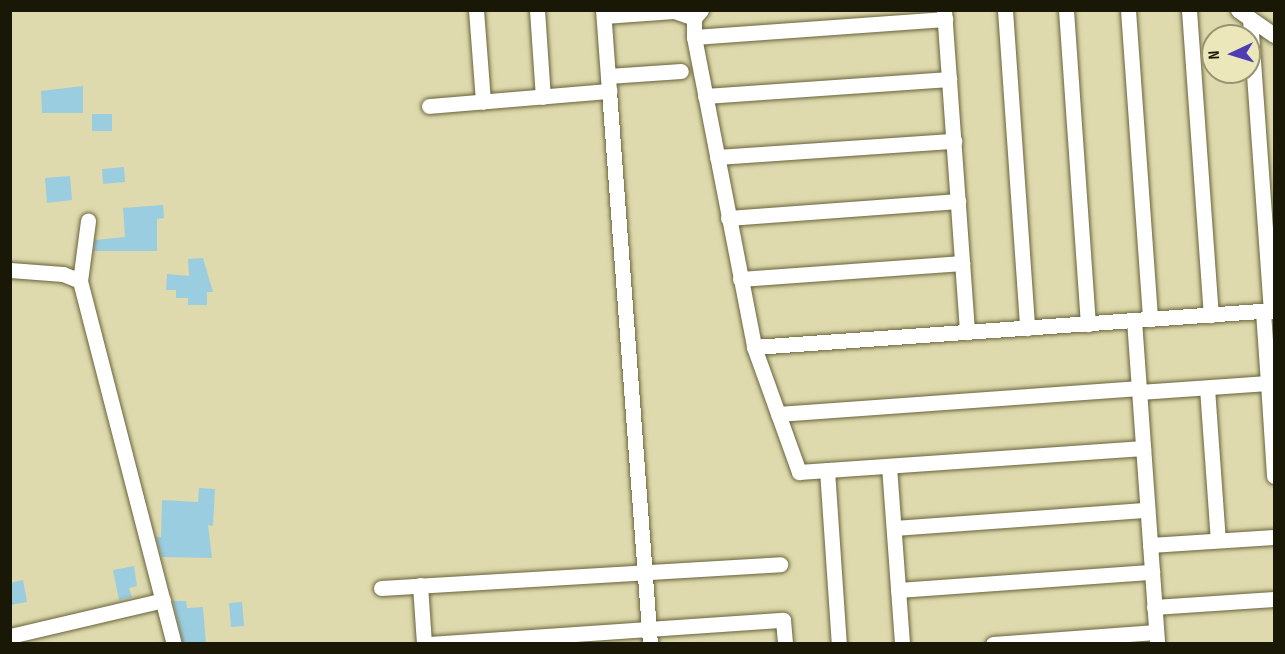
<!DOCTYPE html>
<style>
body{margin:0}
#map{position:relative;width:1285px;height:654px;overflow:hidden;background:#dedaad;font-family:"Sofia Sans Condensed",sans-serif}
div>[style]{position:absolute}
.building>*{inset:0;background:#9acde0}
.roads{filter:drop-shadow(0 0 2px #68633b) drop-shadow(0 0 2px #68633b)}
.minor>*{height:15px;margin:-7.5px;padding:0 7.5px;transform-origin:7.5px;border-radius:7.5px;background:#fff}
span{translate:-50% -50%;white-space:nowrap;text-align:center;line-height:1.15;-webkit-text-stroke:6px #ece7ba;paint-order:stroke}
.frame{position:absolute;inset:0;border:12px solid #191706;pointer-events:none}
.north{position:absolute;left:1201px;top:24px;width:60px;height:60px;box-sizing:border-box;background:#ece7ba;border:2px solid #989472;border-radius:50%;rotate:266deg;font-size:16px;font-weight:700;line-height:24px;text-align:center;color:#191706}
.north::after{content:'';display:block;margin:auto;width:21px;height:27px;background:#4e3eb5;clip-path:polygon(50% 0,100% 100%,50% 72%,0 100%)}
</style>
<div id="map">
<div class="building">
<div style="clip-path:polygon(83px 86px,83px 113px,42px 113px,41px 91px)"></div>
<div style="clip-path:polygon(92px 114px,112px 114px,112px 131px,92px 131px)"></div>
<div style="clip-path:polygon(124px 167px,125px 182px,103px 184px,102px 169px)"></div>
<div style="clip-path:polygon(70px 176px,72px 200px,47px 203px,45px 178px)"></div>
<div style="clip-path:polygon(163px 205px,164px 218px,157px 219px,157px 251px,94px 251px,95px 240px,125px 237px,123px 208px)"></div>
<div style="clip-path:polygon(203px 258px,213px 292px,207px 292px,207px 305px,188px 305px,188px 298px,176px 298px,176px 290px,166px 290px,167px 274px,189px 276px,188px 259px)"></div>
<div style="clip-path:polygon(199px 488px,215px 489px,213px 526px,208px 525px,212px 558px,162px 557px,156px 537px,161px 537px,162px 500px,198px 502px)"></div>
<div style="clip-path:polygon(134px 566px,137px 586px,129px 588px,132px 597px,119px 600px,113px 570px)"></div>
<div style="clip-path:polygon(23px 580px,27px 602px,10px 605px,10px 583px)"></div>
<div style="clip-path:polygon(173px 601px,186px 601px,187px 608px,203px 607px,206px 644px,183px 644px)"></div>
<div style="clip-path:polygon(242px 602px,244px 626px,231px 627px,229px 603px)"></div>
</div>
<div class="roads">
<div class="minor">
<div style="left:476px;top:10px;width:92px;rotate:85.6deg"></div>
<div style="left:537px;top:10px;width:87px;rotate:86.1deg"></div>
<div style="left:701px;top:10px;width:11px;rotate:131deg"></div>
<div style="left:694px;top:18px;width:19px;rotate:90deg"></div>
<div style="left:694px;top:37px;width:316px;rotate:79deg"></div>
<div style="left:754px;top:347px;width:133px;rotate:70.2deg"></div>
<div style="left:799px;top:472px;width:345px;rotate:-4deg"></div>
<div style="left:944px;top:10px;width:323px;rotate:85.9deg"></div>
<div style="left:1005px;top:10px;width:319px;rotate:86deg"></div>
<div style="left:1066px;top:10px;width:315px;rotate:86deg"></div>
<div style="left:1128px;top:10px;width:310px;rotate:85.9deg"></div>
<div style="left:1189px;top:10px;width:306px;rotate:85.9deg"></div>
<div style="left:1238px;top:10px;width:44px;rotate:34.8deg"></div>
<div style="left:604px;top:16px;width:70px;rotate:-4.1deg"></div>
<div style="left:674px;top:11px;width:21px;rotate:19deg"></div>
<div style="left:1250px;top:19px;width:293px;rotate:85.9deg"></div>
<div style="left:694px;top:37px;width:252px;rotate:-4.1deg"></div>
<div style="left:608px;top:76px;width:73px;rotate:-3.9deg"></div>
<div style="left:609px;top:91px;width:555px;rotate:85.76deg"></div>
<div style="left:705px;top:96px;width:245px;rotate:-4deg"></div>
<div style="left:429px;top:106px;width:181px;rotate:-4.8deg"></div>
<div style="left:609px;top:91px;width:81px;rotate:-94.2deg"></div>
<div style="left:717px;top:157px;width:238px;rotate:-3.9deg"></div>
<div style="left:728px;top:218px;width:231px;rotate:-4.2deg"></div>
<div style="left:10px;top:270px;width:53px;rotate:4.3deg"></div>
<div style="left:63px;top:274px;width:18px;rotate:22deg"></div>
<div style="left:80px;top:281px;width:375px;rotate:75.5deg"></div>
<div style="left:740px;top:279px;width:223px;rotate:-4.1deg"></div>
<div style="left:80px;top:281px;width:61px;rotate:-82.4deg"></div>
<div style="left:1134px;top:320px;width:325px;rotate:85.9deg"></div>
<div style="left:754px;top:347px;width:521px;rotate:-4.07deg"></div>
<div style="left:1268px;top:383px;width:93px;rotate:86.3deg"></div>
<div style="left:1207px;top:388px;width:152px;rotate:85.9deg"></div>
<div style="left:1139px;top:392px;width:129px;rotate:-4deg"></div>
<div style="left:1268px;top:383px;width:72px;rotate:-94deg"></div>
<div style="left:778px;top:414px;width:362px;rotate:-4.1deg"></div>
<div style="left:889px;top:466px;width:178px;rotate:85.8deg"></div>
<div style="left:827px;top:470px;width:174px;rotate:86.1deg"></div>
<div style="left:894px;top:528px;width:254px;rotate:-4.1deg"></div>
<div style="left:1150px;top:545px;width:124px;rotate:-3.7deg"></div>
<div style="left:420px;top:585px;width:59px;rotate:86.1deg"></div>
<div style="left:381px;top:588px;width:400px;rotate:-3.4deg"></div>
<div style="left:898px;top:590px;width:255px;rotate:-4.1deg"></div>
<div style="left:1154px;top:607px;width:120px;rotate:-3.8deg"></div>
<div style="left:10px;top:636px;width:157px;rotate:-13.2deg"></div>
<div style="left:429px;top:644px;width:355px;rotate:-3.9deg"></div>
<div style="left:783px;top:620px;width:24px;rotate:85deg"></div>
<div style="left:993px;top:644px;width:163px;rotate:-4.2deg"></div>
</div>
</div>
<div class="frame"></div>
<div class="north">N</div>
</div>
